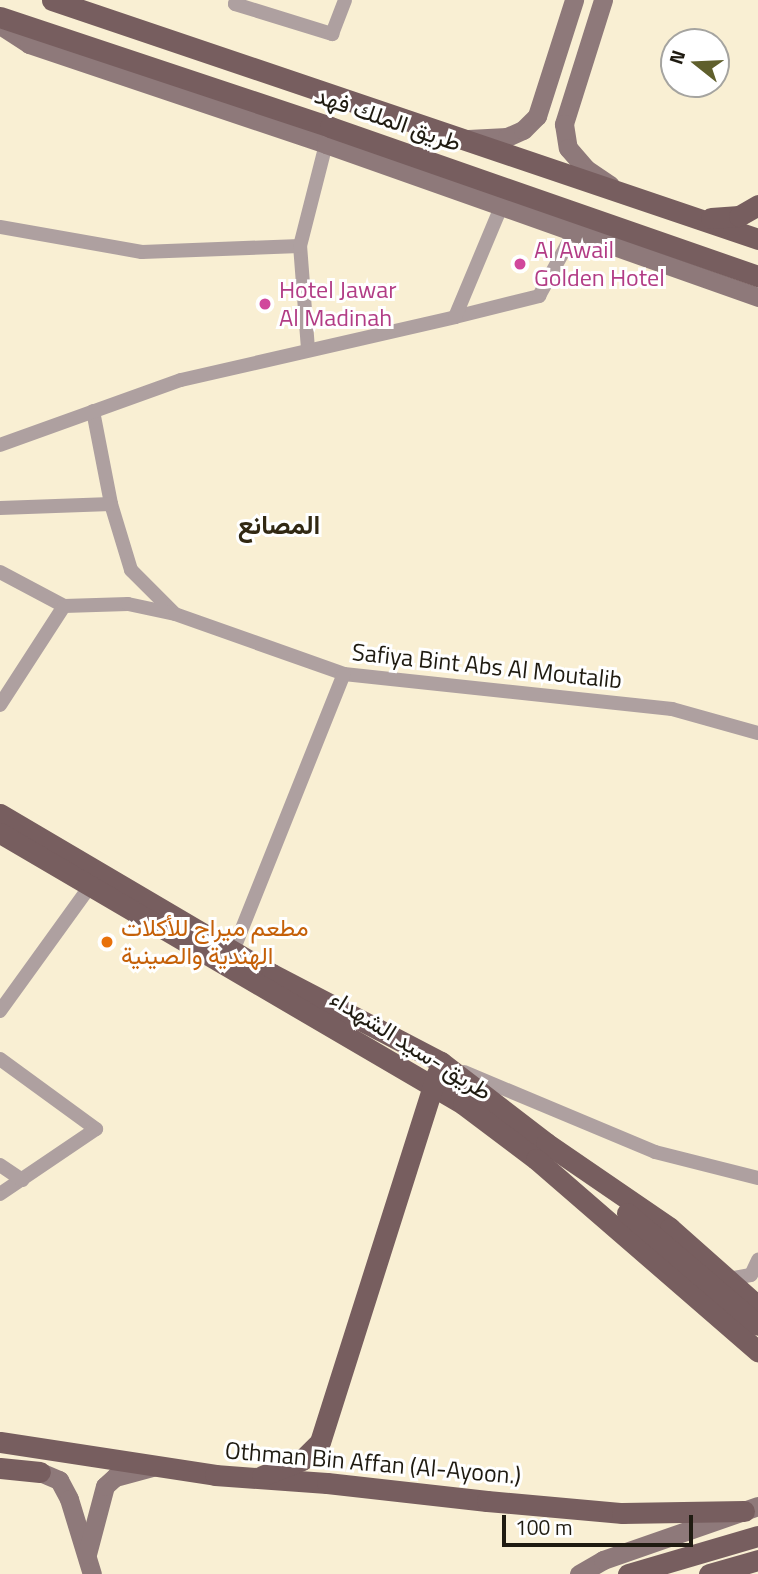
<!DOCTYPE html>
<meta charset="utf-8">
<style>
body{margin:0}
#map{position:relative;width:758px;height:1574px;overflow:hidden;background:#f9efd3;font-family:"Titillium Web",Vazirmatn,sans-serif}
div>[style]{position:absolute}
.street>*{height:14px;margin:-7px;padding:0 7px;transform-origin:7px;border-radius:7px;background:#aea0a0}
.secondary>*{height:19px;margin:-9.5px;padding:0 9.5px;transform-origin:9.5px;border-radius:9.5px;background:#8e797a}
.primary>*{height:21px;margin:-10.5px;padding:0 10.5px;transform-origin:10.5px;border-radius:10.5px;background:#775e5f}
.dots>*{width:19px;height:19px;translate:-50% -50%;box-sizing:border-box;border:4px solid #fff;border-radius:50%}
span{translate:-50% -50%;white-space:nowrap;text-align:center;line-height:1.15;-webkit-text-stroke:6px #fff;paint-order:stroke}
.street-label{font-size:24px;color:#1f1b11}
.hotel-label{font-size:24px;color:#b23c85}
.left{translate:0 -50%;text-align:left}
.food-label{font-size:24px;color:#c56008}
.neighbourhood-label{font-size:26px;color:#312812;font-weight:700}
.north{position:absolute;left:660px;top:28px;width:70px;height:70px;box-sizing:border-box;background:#fff;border:2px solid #a5a4a0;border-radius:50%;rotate:288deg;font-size:19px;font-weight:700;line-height:28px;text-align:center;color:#1f1b11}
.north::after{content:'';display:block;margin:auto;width:24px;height:32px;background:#5f5f2c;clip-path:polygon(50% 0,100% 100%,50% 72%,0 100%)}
.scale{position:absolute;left:502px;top:1515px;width:191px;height:32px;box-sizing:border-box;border:4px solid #1f1b11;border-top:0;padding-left:9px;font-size:21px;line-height:24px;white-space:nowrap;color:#1f1b11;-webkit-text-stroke:5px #fff;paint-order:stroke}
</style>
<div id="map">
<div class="street">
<div style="left:236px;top:0;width:4px;rotate:104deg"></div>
<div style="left:235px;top:4px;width:102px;rotate:17.2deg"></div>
<div style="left:332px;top:34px;width:36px;rotate:-69deg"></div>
<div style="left:0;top:227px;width:144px;rotate:10deg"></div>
<div style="left:142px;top:252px;width:158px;rotate:-2.2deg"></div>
<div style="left:455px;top:317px;width:87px;rotate:-14deg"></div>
<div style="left:539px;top:296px;width:71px;rotate:-61.3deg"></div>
<div style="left:308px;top:349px;width:103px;rotate:-94.4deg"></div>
<div style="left:300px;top:246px;width:105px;rotate:-75.7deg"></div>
<div style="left:93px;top:411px;width:95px;rotate:79deg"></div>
<div style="left:111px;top:504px;width:69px;rotate:73.1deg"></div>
<div style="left:131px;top:570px;width:61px;rotate:45deg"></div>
<div style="left:0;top:445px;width:192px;rotate:-19.8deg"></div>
<div style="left:181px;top:380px;width:281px;rotate:-12.9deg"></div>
<div style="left:455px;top:317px;width:119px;rotate:-67.3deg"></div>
<div style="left:0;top:508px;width:111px;rotate:-2.1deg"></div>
<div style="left:0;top:572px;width:72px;rotate:28deg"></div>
<div style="left:0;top:705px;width:118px;rotate:-57.1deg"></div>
<div style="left:64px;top:606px;width:64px;rotate:-1.8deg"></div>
<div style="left:128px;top:604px;width:48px;rotate:12deg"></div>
<div style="left:175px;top:614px;width:179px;rotate:19.5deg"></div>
<div style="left:344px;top:674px;width:330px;rotate:6.1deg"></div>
<div style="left:672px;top:709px;width:89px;rotate:15.6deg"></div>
<div style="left:233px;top:951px;width:298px;rotate:-68.2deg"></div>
<div style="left:0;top:1011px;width:154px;rotate:-54.2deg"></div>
<div style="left:0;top:1059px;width:119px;rotate:36.1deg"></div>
<div style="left:96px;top:1129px;width:116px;rotate:145.9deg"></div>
<div style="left:464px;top:1072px;width:207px;rotate:22.7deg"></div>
<div style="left:655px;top:1152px;width:106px;rotate:14.2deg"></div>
<div style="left:0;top:1165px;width:27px;rotate:34deg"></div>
<div style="left:728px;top:1279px;width:23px;rotate:-10deg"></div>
<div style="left:751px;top:1275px;width:17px;rotate:-65deg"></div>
</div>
<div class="secondary">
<div style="left:603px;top:0;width:130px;rotate:107.5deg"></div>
<div style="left:564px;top:124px;width:24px;rotate:81deg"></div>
<div style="left:568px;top:148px;width:28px;rotate:49deg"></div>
<div style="left:586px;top:169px;width:29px;rotate:34deg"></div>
<div style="left:0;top:25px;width:35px;rotate:33deg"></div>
<div style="left:29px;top:44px;width:313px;rotate:18.6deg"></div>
<div style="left:326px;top:144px;width:458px;rotate:19.5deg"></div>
<div style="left:468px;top:139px;width:39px;rotate:-3deg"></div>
<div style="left:507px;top:137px;width:17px;rotate:-24deg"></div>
<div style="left:523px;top:130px;width:20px;rotate:-45deg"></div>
<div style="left:537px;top:116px;width:122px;rotate:-72.3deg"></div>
<div style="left:40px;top:1472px;width:21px;rotate:23deg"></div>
<div style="left:59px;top:1480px;width:21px;rotate:62deg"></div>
<div style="left:69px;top:1499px;width:78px;rotate:73deg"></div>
<div style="left:87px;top:1554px;width:70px;rotate:-75.2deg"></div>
<div style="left:105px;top:1486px;width:13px;rotate:-42deg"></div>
<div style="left:115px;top:1477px;width:42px;rotate:-15deg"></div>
<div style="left:579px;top:1574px;width:28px;rotate:-30deg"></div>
<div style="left:603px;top:1560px;width:164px;rotate:-19.2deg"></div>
</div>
<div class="primary">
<div style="left:52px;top:0;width:745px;rotate:18.7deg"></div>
<div style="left:0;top:17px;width:348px;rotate:18.4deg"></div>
<div style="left:330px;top:127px;width:453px;rotate:19.2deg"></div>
<div style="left:711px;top:218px;width:28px;rotate:-4deg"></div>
<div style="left:739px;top:216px;width:22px;rotate:-30deg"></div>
<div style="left:0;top:814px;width:316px;rotate:30.5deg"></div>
<div style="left:272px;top:974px;width:191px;rotate:27.5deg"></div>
<div style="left:441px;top:1062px;width:133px;rotate:37.6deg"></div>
<div style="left:546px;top:1143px;width:150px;rotate:34.4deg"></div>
<div style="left:670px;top:1228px;width:118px;rotate:41.6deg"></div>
<div style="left:0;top:833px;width:536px;rotate:30.34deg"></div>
<div style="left:463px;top:1104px;width:91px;rotate:37deg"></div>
<div style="left:536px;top:1159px;width:294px;rotate:40.9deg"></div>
<div style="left:627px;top:1213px;width:172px;rotate:40.5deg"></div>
<div style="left:0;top:1442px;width:218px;rotate:8.7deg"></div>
<div style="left:215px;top:1475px;width:112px;rotate:4.1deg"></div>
<div style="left:327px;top:1483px;width:161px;rotate:6.4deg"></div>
<div style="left:487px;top:1501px;width:136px;rotate:5.1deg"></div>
<div style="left:622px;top:1513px;width:122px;rotate:-0.9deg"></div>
<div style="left:0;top:1468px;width:40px;rotate:5.7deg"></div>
<div style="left:262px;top:1476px;width:43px;rotate:-21.8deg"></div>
<div style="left:302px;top:1460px;width:25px;rotate:-45deg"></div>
<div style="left:320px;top:1442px;width:386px;rotate:-72.4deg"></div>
<div style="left:628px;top:1574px;width:135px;rotate:-16.3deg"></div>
<div style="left:709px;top:1574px;width:51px;rotate:-15.9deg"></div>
</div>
<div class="dots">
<div style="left:520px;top:264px;background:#d1479c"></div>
<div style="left:265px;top:304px;background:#d1479c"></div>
<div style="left:107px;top:942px;background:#e8710a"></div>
</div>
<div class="street-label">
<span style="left:388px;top:119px;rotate:19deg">طريق الملك فهد</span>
<span style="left:487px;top:666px;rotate:6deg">Safiya Bint Abs Al Moutalib</span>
<span style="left:411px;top:1045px;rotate:32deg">طريق -سيد الشهداء</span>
<span style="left:373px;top:1463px;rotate:5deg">Othman Bin Affan (Al-Ayoon.)</span>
</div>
<div class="hotel-label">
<span class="left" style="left:534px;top:264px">Al Awail<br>Golden Hotel</span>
<span class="left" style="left:279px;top:304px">Hotel Jawar<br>Al Madinah</span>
</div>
<div class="food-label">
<span class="left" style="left:121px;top:942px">مطعم ميراج للأكلات<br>الهندية والصينية</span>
</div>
<div class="neighbourhood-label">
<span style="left:279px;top:525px">المصانع</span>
</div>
<div class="north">N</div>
<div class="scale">100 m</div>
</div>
